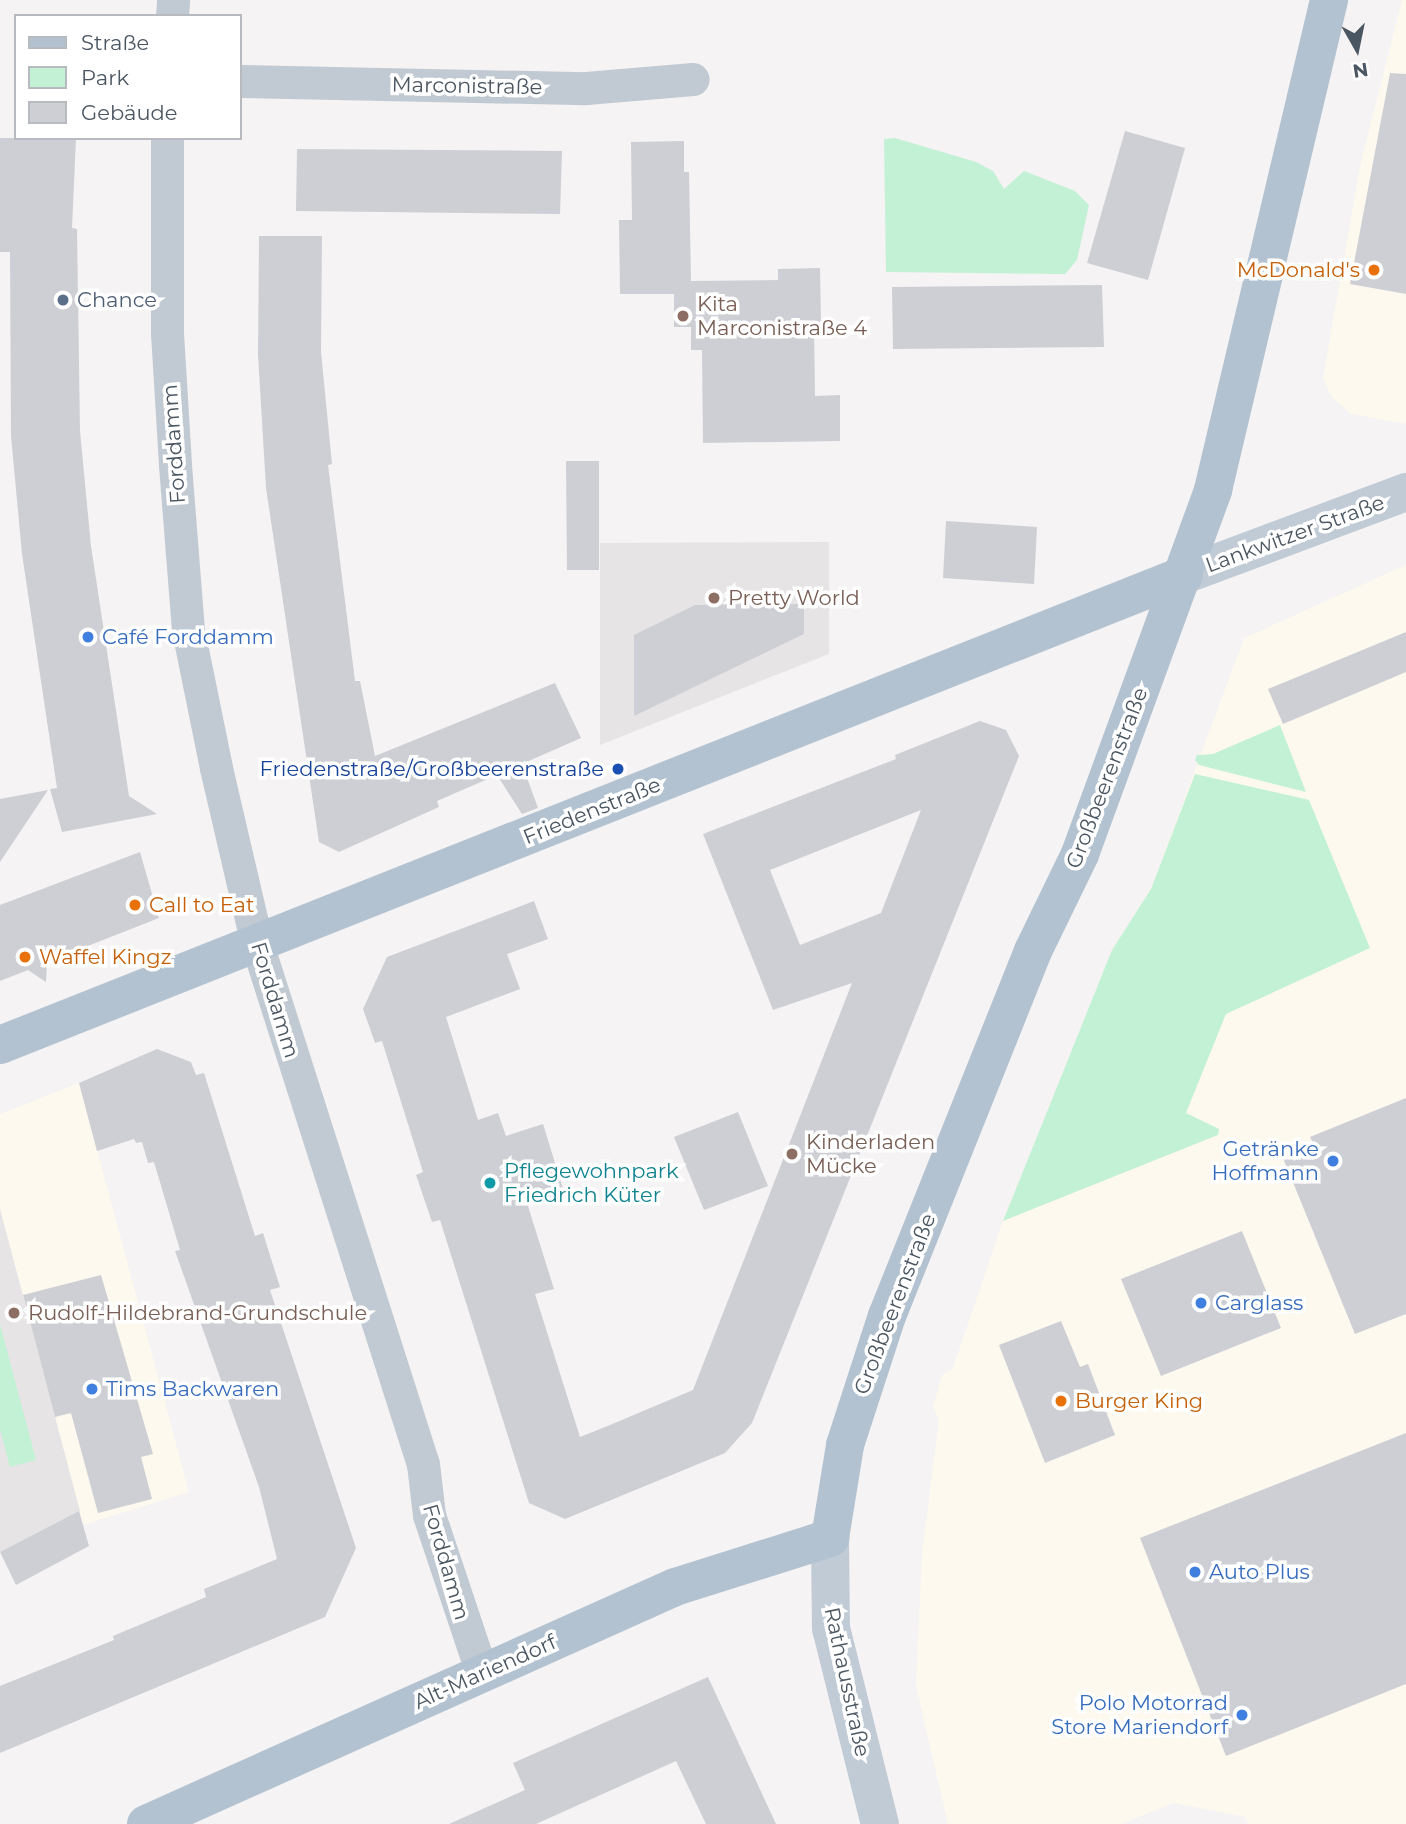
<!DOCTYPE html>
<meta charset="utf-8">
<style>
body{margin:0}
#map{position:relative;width:1406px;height:1824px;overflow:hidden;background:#f5f3f3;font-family:Montserrat,sans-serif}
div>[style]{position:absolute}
.commercial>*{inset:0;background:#fdf9ef}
.education>*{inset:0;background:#e6e4e5}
.green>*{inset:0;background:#c3f1d5}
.building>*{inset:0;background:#cdcfd5}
.minor>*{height:33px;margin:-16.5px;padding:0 16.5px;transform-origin:16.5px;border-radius:16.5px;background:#c1cad2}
.secondary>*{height:38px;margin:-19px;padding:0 19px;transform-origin:19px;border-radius:19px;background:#c1cbd6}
.primary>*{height:38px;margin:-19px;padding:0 19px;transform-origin:19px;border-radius:19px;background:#b3c2d1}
.dots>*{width:19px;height:19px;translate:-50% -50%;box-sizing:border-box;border:4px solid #fff;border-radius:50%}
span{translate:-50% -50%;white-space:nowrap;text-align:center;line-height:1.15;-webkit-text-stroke:7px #fff;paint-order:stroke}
.street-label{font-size:21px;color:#4a5661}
.food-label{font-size:21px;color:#c56008}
.right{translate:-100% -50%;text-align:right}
.left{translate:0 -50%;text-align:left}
.service-label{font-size:21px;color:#4e5e75}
.education-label{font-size:21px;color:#785e54}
.shop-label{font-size:21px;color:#366cbe}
.transit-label{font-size:21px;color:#164399}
.culture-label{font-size:21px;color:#0d838f}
.legend{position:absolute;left:14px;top:14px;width:228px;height:126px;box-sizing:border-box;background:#fff;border:2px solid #b7bbc0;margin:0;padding:9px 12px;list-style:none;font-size:21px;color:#4a5661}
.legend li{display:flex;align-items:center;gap:14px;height:35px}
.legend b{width:35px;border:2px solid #b7bbc0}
.north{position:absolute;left:1322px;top:14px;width:70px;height:70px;-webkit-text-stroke:5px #fff;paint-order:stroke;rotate:171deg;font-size:19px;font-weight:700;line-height:28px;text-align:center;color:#4a5661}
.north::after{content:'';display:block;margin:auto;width:24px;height:32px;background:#4a5661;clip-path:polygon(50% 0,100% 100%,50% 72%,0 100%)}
</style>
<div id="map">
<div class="commercial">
<div style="clip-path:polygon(1402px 0,1406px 0,1406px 424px,1351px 414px,1331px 396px,1323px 378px,1360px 167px)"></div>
<div style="clip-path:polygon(1406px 565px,1406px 1824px,1248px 1824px,1245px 1817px,1173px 1803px,1121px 1824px,948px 1824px,916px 1686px,922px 1554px,939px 1420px,933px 1408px,942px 1375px,953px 1368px,1004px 1218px,1112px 950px,1151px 889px,1244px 638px)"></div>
<div style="clip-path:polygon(79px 1083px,189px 1492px,83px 1525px,0 1209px,0 1114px)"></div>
</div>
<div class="education">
<div style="clip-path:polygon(829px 542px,829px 654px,600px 745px,600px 543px)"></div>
<div style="clip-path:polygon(0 1209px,80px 1511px,0 1552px)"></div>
</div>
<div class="green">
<div style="clip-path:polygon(895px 138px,976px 162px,993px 171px,1004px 189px,1024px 171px,1075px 191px,1089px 205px,1077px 260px,1065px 274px,886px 272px,884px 139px)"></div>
<div style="clip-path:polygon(1280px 725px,1306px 792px,1199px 765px,1195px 760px,1197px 755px,1213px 754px)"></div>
<div style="clip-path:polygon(1195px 774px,1309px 800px,1370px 948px,1226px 1014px,1186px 1113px,1219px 1129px,1218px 1135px,1003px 1221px,1112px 950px,1151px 889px)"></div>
<div style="clip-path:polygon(0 1324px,36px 1460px,10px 1467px,0 1429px)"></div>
</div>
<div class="building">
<div style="clip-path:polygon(1390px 73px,1406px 74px,1406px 294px,1350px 284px)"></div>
<div style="clip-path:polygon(1125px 131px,1185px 148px,1148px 280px,1087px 263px)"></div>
<div style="clip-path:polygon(0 138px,76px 138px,72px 228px,77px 229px,80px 431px,91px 546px,129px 796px,157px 814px,62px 832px,50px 789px,57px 788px,22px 554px,11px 436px,10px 252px,0 252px)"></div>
<div style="clip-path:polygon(684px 141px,684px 172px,689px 172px,691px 281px,778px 280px,778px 269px,820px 268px,821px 324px,814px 325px,815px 396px,840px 395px,840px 441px,703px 443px,702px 350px,691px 350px,691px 327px,674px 327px,674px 294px,620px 294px,619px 220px,632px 220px,631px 142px)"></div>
<div style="clip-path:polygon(297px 149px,562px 151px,560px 214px,296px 211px)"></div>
<div style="clip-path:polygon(259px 236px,322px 236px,321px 352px,332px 464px,328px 465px,355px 681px,360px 681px,375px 756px,555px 683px,581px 738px,522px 764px,538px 808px,522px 814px,497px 775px,437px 801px,439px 807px,339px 852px,319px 842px,266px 488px,258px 355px)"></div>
<div style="clip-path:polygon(1102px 285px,1104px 347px,893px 349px,892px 287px)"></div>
<div style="clip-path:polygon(566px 461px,599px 461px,599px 570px,567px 570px)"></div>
<div style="clip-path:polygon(946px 521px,1037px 527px,1034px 584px,943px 578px)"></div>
<div style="clip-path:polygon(804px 604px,804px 634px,634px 716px,634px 635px,695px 605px)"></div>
<div style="clip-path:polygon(1406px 632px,1406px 672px,1283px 724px,1268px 689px)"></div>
<div style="clip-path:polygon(evenodd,980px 721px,1006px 730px,1019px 756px,752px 1423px,725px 1453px,565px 1519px,529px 1503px,440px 1220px,432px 1222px,416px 1175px,423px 1172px,382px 1041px,375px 1043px,363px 1009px,387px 957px,534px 901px,548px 939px,507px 954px,520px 989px,446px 1017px,478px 1120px,498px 1113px,506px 1136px,543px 1124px,564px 1192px,527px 1203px,554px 1289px,535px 1294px,580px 1437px,610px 1425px,693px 1390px,852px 983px,773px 1010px,703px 834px,896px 759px,895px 755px,980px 721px,921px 810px,881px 913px,800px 945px,770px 870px,921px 810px)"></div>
<div style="clip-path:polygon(48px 790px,0 862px,0 799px)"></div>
<div style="clip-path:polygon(140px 852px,159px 918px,47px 962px,46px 982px,28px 970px,0 981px,0 905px)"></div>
<div style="clip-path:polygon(157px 1049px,191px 1062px,196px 1075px,204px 1073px,255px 1236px,263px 1233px,280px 1287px,270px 1290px,356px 1548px,325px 1617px,0 1753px,0 1686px,114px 1640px,113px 1636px,206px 1597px,204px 1589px,277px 1559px,259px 1487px,175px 1251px,180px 1250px,154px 1162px,148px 1163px,142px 1142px,136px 1143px,134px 1139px,97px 1151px,79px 1083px)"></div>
<div style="clip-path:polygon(1406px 1098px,1406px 1314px,1355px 1334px,1283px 1158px,1314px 1145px,1310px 1137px)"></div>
<div style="clip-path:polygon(738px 1112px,768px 1186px,704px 1210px,674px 1137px)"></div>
<div style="clip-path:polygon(1242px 1231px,1281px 1328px,1161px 1376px,1121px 1279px)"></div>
<div style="clip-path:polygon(101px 1275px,153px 1454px,141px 1457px,152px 1499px,98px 1513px,71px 1413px,55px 1417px,23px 1295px)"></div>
<div style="clip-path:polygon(1061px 1321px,1080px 1367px,1088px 1364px,1115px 1435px,1045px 1463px,999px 1345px)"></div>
<div style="clip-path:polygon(1406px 1433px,1406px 1684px,1226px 1756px,1140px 1538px)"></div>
<div style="clip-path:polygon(79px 1511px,89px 1546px,16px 1585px,0 1552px)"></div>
<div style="clip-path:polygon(708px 1677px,776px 1824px,706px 1824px,676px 1761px,536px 1824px,449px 1824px,525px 1790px,513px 1763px)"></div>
</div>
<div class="minor">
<div style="left:172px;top:16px;width:16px;rotate:-86deg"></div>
<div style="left:240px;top:81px;width:346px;rotate:1.2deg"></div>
<div style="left:586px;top:88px;width:107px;rotate:-4.8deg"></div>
<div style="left:167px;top:138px;width:195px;rotate:90deg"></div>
<div style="left:167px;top:333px;width:132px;rotate:86.5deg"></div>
<div style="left:175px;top:465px;width:166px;rotate:85.5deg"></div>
<div style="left:188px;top:630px;width:141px;rotate:78.5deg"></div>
<div style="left:216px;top:768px;width:181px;rotate:76.9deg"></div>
<div style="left:257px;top:944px;width:546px;rotate:72.3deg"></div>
<div style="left:423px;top:1464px;width:51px;rotate:83.3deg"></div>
<div style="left:429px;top:1515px;width:167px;rotate:71.5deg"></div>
</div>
<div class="secondary">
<div style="left:1184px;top:575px;width:237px;rotate:-20.5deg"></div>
<div style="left:830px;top:1538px;width:90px;rotate:89.4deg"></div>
<div style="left:831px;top:1628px;width:202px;rotate:76deg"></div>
</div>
<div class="primary">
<div style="left:0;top:1045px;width:1274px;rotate:-21.65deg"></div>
<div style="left:146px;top:1824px;width:580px;rotate:-24.13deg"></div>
<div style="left:675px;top:1587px;width:163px;rotate:-17.5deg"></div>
<div style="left:830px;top:1538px;width:94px;rotate:-80.8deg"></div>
<div style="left:845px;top:1445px;width:136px;rotate:-72deg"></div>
<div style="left:887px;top:1316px;width:393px;rotate:-68.2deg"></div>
<div style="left:1033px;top:951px;width:108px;rotate:-64.1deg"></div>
<div style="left:1080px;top:854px;width:388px;rotate:-69.9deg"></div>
<div style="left:1213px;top:490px;width:504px;rotate:-76.68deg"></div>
</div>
<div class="dots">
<div style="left:1374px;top:270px;background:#e8710a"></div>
<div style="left:63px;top:300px;background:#5c6f8a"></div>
<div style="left:683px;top:316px;background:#8d6e63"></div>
<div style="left:714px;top:598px;background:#8d6e63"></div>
<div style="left:88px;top:637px;background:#3f7fe0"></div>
<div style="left:618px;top:769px;background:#1a4fb4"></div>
<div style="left:135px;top:905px;background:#e8710a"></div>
<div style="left:25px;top:957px;background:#e8710a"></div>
<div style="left:792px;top:1154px;background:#8d6e63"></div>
<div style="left:1333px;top:1161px;background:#3f7fe0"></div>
<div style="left:490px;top:1183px;background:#0f9aa8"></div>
<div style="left:1201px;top:1303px;background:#3f7fe0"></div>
<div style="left:14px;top:1313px;background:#8d6e63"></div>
<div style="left:92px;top:1389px;background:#3f7fe0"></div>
<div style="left:1061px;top:1401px;background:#e8710a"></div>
<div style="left:1195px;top:1572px;background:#3f7fe0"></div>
<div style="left:1242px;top:1715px;background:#3f7fe0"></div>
</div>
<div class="street-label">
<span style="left:467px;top:86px;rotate:1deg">Marconistraße</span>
<span style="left:174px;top:444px;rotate:-94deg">Forddamm</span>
<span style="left:1295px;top:534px;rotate:-20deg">Lankwitzer Straße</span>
<span style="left:1107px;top:778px;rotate:-69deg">Großbeerenstraße</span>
<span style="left:592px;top:811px;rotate:-22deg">Friedenstraße</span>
<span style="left:275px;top:1000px;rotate:73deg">Forddamm</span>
<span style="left:895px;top:1304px;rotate:-69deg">Großbeerenstraße</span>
<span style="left:446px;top:1562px;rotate:74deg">Forddamm</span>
<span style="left:485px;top:1672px;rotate:-24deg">Alt-Mariendorf</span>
<span style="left:847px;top:1682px;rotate:78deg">Rathausstraße</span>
</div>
<div class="food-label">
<span class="right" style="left:1360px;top:270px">McDonald's</span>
<span class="left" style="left:149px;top:905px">Call to Eat</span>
<span class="left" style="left:39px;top:957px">Waffel Kingz</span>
<span class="left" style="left:1075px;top:1401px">Burger King</span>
</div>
<div class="service-label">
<span class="left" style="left:77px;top:300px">Chance</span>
</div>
<div class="education-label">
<span class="left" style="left:697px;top:316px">Kita<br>Marconistraße 4</span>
<span class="left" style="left:728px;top:598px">Pretty World</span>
<span class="left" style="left:806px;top:1154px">Kinderladen<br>Mücke</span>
<span class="left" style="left:28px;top:1313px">Rudolf-Hildebrand-Grundschule</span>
</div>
<div class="shop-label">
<span class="left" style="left:102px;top:637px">Café Forddamm</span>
<span class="right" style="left:1319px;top:1161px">Getränke<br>Hoffmann</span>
<span class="left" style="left:1215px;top:1303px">Carglass</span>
<span class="left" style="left:106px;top:1389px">Tims Backwaren</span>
<span class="left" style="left:1209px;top:1572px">Auto Plus</span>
<span class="right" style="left:1228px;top:1715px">Polo Motorrad<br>Store Mariendorf</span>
</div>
<div class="transit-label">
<span class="right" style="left:604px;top:769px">Friedenstraße/Großbeerenstraße</span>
</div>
<div class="culture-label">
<span class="left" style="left:504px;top:1183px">Pflegewohnpark<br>Friedrich Küter</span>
</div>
<ul class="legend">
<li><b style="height:9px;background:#b3c2d1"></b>Straße</li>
<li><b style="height:19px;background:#c3f1d5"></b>Park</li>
<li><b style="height:19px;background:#cdcfd5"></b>Gebäude</li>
</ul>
<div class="north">N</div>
</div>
